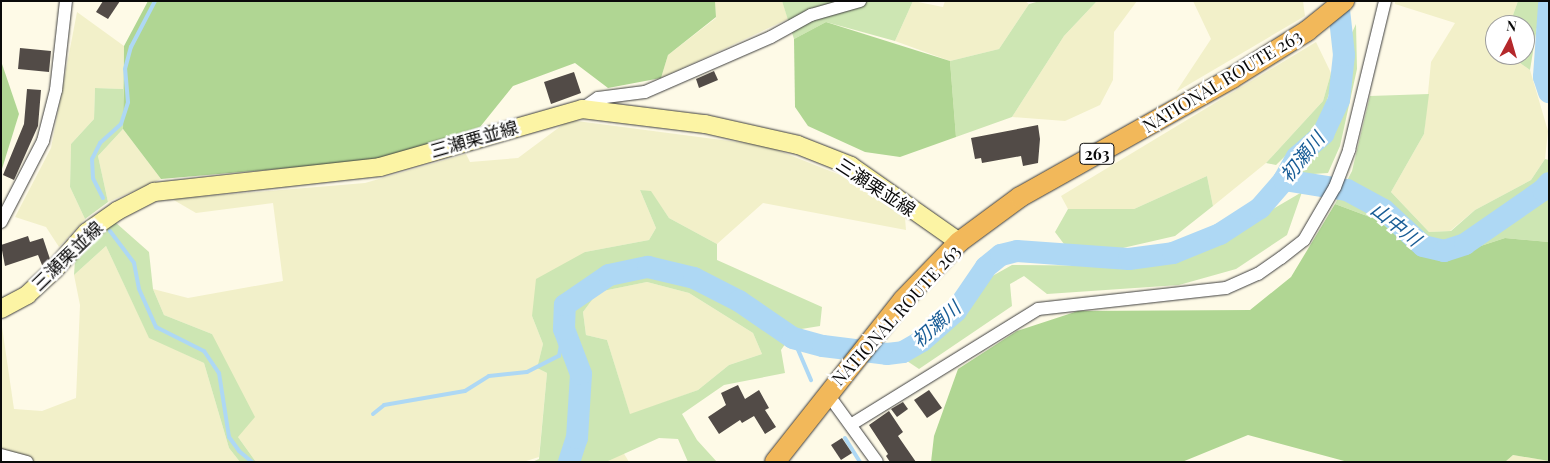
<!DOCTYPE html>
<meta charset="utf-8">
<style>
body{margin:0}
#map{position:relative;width:1550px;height:463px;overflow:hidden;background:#fefae7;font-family:"Playfair Display","Noto Sans JP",serif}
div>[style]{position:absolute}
.farmland>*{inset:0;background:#f2f0c9}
.green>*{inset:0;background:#cde6b3}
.forest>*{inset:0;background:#b0d693}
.stream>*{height:4px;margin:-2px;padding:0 2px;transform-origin:2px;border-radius:2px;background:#aed8f4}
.river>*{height:22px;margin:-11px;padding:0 11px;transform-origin:11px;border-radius:11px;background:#aed8f4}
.building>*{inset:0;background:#524b47}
.roads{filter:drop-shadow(0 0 1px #3d3d3d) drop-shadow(0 0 1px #3d3d3d)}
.minor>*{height:12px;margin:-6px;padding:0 6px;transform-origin:6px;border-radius:6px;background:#fff}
.secondary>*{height:18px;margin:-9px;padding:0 9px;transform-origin:9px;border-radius:9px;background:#fcf4a4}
.trunk>*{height:20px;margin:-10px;padding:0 10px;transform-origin:10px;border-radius:10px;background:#f2b85a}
span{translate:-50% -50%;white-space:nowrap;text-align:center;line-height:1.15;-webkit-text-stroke:5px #fff;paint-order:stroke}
.shield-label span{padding:1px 4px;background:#fff;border:1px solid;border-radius:4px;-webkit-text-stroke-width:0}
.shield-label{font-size:16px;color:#0a0a0a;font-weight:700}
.street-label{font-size:18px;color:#0a0a0a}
.water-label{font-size:19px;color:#195d96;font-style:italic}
.frame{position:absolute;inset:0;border:2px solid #0a0a0a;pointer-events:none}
.north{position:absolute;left:1485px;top:15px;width:50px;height:50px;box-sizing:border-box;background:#fff;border:1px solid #9d9d9d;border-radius:50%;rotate:6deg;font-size:14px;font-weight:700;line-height:20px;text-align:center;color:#0a0a0a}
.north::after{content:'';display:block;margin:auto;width:18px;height:22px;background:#b4282b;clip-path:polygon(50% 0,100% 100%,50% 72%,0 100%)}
</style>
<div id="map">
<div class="farmland">
<div style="clip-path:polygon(715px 1px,782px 1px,788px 19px,661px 78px,668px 55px,716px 18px)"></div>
<div style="clip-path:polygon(913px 1px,943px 7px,945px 1px,1025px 1px,1029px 4px,999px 49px,950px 61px,895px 41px)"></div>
<div style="clip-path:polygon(1097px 1px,1137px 1px,1114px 32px,1113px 80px,1100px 105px,1065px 121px,1012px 117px,1064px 36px)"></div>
<div style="clip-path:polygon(1193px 1px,1303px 1px,1305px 16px,1176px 92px,1211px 39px)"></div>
<div style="clip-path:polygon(1395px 1px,1518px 1px,1513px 15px,1515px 25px,1495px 25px,1495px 55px,1519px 55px,1520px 63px,1530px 70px,1548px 131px,1545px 159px,1531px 180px,1475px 210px,1450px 231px,1429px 232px,1391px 192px,1424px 134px,1431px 62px,1455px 23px,1395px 4px)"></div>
<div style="clip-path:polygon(77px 12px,124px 46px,123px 89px,95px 88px,94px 119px,71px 144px,70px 187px,85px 219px,59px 247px,46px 227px,15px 217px,51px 148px)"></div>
<div style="clip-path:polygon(1316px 42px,1331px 73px,1323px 101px,1266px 163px,1213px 206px,1207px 176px,1134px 209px,1068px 209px,1061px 196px)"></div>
<div style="clip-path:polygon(569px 120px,767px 146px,840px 175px,905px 218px,906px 230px,763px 203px,717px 244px,669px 218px,651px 192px,640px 190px,656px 228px,649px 240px,585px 252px,532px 316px,543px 344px,537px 368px,547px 373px,539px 457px,523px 462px,256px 462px,238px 437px,212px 334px,164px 315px,153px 289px,188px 298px,283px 281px,273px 203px,196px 213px,172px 199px,365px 183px,466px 154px,470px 162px,518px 158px)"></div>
<div style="clip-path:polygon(123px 129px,161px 179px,108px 202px,98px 156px)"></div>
<div style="clip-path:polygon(106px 246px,149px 337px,204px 363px,229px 448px,240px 462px,1px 462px,1px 320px,14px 409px,42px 411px,76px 398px,80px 305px,74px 275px)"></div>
<div style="clip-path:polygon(647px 282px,689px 293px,753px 333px,762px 354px,729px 365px,698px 390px,630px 415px,607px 340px,586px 335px,583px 312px,598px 292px)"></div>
<div style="clip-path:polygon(623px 452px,629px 462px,607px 462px)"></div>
<div style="clip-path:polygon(1513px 455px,1549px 461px,1549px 462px,1505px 462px)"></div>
</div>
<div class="green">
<div style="clip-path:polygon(782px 1px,913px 1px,895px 41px,826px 22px,794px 39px)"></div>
<div style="clip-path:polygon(1040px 1px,1097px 1px,1064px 36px,1012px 117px,956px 137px,950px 61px,999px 49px,1029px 4px)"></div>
<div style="clip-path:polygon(1518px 1px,1545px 1px,1540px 9px,1530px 70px,1520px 63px,1519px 55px,1525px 55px,1525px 25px,1515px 25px,1513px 15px)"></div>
<div style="clip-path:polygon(1356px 24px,1357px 69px,1340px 146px,1328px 173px,1298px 175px,1337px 123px,1351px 72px,1350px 37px)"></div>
<div style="clip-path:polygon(1331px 73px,1335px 75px,1320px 122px,1276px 165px,1266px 163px,1323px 101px)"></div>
<div style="clip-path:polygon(95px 88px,123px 89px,123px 129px,98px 156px,108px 202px,85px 219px,70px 187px,71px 144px,94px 119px)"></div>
<div style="clip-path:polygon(1429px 94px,1424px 134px,1391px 192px,1429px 232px,1451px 231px,1475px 210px,1531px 180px,1545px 159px,1549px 160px,1549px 242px,1505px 238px,1444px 258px,1416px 252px,1378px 220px,1335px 204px,1352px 171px,1370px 96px)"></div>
<div style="clip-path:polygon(1207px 176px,1213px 206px,1175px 236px,1114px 250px,1064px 244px,1055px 232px,1068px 209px,1134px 209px)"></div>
<div style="clip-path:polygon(evenodd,640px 190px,651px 191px,669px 218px,717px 244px,717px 260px,822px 307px,820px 326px,795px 330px,781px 350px,785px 373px,724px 385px,682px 414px,697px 440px,717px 462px,688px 462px,678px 439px,659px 438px,606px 462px,532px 462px,539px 459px,547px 373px,537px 368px,543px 344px,532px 316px,536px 279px,585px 252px,649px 240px,656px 228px,640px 190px,647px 282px,689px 293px,753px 333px,762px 354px,729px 365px,698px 390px,630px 414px,607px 340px,586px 335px,583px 312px,598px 292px,647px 282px)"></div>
<div style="clip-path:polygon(1302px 192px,1287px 235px,1236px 269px,1179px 285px,1047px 294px,1024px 276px,1010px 284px,1012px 306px,919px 369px,907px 361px,960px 318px,987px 279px,1012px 265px,1130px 266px,1205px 249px)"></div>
<div style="clip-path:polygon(115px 222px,149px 252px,153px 289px,164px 315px,212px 334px,255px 417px,238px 437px,256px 462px,240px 462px,229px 448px,204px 363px,149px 338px,106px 246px,74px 275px,75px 260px)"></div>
</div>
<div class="forest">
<div style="clip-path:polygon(148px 1px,715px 1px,716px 17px,668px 55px,661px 78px,608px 88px,575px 63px,513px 86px,480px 127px,380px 160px,161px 179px,123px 129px,124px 46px)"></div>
<div style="clip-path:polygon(826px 22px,950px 61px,956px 137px,900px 157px,865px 152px,808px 126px,795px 107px,794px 39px)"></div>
<div style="clip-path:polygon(1px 61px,19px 114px,1px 172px)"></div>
<div style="clip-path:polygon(1335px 204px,1378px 220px,1416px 252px,1444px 258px,1505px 238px,1549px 242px,1549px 461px,1513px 455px,1505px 462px,1348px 462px,1248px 435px,1182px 462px,931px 462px,934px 436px,958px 369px,1017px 331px,1078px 311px,1250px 310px,1291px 277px)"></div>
</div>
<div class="stream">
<div style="left:103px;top:198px;width:22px;rotate:-117deg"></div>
<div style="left:93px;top:178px;width:19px;rotate:-93deg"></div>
<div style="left:92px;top:159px;width:18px;rotate:-63deg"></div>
<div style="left:100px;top:143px;width:28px;rotate:-42deg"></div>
<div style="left:121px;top:124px;width:23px;rotate:-72deg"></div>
<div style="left:128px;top:102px;width:33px;rotate:-95deg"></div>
<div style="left:125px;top:69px;width:23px;rotate:-75deg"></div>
<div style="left:131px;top:47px;width:52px;rotate:-62.4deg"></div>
<div style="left:110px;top:231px;width:40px;rotate:53deg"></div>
<div style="left:134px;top:263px;width:26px;rotate:79deg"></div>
<div style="left:139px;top:289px;width:42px;rotate:65.9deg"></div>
<div style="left:156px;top:327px;width:54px;rotate:26.6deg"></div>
<div style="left:204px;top:351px;width:27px;rotate:56deg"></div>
<div style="left:219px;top:373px;width:65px;rotate:81.1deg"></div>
<div style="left:229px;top:437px;width:17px;rotate:54deg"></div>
<div style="left:239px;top:451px;width:17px;rotate:40deg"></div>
<div style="left:793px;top:338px;width:46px;rotate:66.8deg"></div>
<div style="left:373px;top:414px;width:14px;rotate:-39deg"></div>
<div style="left:384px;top:405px;width:82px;rotate:-9.8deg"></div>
<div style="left:465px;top:391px;width:28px;rotate:-32deg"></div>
<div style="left:489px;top:376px;width:38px;rotate:-6deg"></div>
<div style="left:527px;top:372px;width:36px;rotate:-27deg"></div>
<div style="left:559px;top:356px;width:27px;rotate:-80deg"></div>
<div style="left:845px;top:438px;width:28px;rotate:58deg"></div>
</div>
<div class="river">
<div style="left:1549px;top:5px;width:72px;rotate:94deg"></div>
<div style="left:1544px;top:77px;width:16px;rotate:72deg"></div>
<div style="left:1284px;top:180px;width:64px;rotate:9deg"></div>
<div style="left:1347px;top:190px;width:42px;rotate:28.4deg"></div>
<div style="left:1384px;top:210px;width:53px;rotate:42.7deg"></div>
<div style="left:1423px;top:246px;width:22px;rotate:13deg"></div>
<div style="left:1444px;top:251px;width:22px;rotate:-18deg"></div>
<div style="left:1465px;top:244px;width:95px;rotate:-34.7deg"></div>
<div style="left:1543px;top:190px;width:9px;rotate:-49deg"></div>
<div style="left:569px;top:462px;width:25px;rotate:-72deg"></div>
<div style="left:577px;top:438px;width:64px;rotate:-86.4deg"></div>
<div style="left:581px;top:374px;width:48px;rotate:-110.7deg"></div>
<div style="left:564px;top:329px;width:24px;rotate:-88deg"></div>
<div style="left:565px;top:305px;width:53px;rotate:-34.3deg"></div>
<div style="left:609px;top:275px;width:40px;rotate:-12deg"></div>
<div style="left:648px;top:267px;width:47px;rotate:13.4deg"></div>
<div style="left:694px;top:278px;width:51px;rotate:27.1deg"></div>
<div style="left:739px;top:301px;width:65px;rotate:34.4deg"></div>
<div style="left:793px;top:338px;width:31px;rotate:15deg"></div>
<div style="left:823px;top:346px;width:64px;rotate:7.1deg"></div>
<div style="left:887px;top:354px;width:16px;rotate:-7deg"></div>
<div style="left:903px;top:352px;width:22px;rotate:-30deg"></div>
<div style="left:922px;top:341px;width:45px;rotate:-41.4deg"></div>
<div style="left:956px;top:311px;width:53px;rotate:-55.7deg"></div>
<div style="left:986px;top:267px;width:19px;rotate:-39deg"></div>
<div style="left:1001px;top:255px;width:16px;rotate:-14deg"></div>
<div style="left:1017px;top:251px;width:112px;rotate:4.1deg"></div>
<div style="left:1129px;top:259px;width:44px;rotate:-7.8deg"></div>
<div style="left:1173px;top:253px;width:51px;rotate:-22deg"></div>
<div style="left:1220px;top:234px;width:48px;rotate:-33deg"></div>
<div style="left:1260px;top:208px;width:37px;rotate:-49deg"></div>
<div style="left:1284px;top:180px;width:26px;rotate:-61deg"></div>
<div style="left:1297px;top:157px;width:35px;rotate:-41deg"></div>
<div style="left:1323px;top:134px;width:38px;rotate:-65deg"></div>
<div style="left:1339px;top:100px;width:45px;rotate:-83.7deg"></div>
<div style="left:1344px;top:55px;width:54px;rotate:-96.3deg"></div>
</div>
<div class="building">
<div style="clip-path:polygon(103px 1px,120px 1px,108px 19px,96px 12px)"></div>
<div style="clip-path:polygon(20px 48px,51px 51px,49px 72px,18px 69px)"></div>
<div style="clip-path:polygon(714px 71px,718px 80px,699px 88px,696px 79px)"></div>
<div style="clip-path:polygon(574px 72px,581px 93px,551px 104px,544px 82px)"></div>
<div style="clip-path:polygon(27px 89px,41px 90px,38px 126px,14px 180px,3px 175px,24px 124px)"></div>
<div style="clip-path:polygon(1038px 125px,1040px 139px,1038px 163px,1023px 166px,1021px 156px,982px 163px,981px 158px,975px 159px,971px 138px)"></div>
<div style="clip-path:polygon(28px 236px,30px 242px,43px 238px,50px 259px,42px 265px,38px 255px,5px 266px,1px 245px)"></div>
<div style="clip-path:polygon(738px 385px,745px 399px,759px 390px,769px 408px,765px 410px,776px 427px,765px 434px,754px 416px,742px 423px,740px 420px,719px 434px,708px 417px,726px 405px,721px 393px)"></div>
<div style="clip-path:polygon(929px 390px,942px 408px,927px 418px,914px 400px)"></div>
<div style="clip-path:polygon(903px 402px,908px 409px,897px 417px,891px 409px)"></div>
<div style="clip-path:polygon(889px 411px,903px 432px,898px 436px,916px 462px,890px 462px,886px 456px,888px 454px,869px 425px)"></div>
<div style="clip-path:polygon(842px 438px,852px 453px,841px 460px,831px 445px)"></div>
</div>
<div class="roads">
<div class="minor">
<div style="left:582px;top:109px;width:19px;rotate:-35deg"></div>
<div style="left:598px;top:98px;width:47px;rotate:-7.3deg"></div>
<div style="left:645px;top:92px;width:137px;rotate:-23.6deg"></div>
<div style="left:771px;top:37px;width:46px;rotate:-28.8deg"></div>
<div style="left:811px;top:15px;width:51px;rotate:-15.9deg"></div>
<div style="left:1px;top:222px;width:91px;rotate:-62.6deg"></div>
<div style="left:43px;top:141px;width:53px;rotate:-75.7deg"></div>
<div style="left:56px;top:90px;width:90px;rotate:-83.6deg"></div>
<div style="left:827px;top:393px;width:85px;rotate:54.1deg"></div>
<div style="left:852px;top:424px;width:219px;rotate:-31.7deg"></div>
<div style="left:1038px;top:309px;width:189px;rotate:-6.4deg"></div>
<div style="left:1226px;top:288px;width:35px;rotate:-24deg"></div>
<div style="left:1258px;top:274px;width:28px;rotate:-35deg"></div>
<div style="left:1281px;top:258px;width:29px;rotate:-38deg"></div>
<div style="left:1304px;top:240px;width:61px;rotate:-59.7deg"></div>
<div style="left:1335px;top:187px;width:40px;rotate:-69deg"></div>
<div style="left:1349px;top:150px;width:153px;rotate:-76.4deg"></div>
<div style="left:1px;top:455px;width:27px;rotate:15deg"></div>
</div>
<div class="secondary">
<div style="left:1px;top:309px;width:30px;rotate:-28deg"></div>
<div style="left:27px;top:295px;width:37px;rotate:-43deg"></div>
<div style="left:54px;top:270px;width:50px;rotate:-49deg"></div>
<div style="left:87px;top:232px;width:37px;rotate:-35deg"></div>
<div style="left:117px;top:211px;width:42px;rotate:-27.2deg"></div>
<div style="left:154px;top:192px;width:227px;rotate:-6.3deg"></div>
<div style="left:380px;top:167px;width:210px;rotate:-16deg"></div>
<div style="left:582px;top:109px;width:124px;rotate:7deg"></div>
<div style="left:705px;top:124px;width:95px;rotate:12.7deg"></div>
<div style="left:798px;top:145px;width:57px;rotate:21.6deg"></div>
<div style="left:851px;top:166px;width:132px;rotate:35.1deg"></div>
</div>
<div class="trunk">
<div style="left:775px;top:462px;width:206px;rotate:-51.7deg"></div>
<div style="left:903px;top:300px;width:81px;rotate:-46deg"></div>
<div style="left:959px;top:242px;width:76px;rotate:-36.4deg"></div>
<div style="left:1020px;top:197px;width:243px;rotate:-29.3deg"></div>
<div style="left:1232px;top:78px;width:89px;rotate:-32.1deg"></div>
<div style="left:1307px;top:31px;width:48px;rotate:-39deg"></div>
</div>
</div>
<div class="shield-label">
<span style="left:1097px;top:154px">263</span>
</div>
<div class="street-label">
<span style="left:1222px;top:81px;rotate:-31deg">NATIONAL ROUTE 263</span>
<span style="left:474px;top:139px;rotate:-16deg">三瀬栗並線</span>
<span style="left:876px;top:187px;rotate:33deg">三瀬栗並線</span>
<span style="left:67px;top:256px;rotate:-44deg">三瀬栗並線</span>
<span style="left:896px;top:315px;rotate:-48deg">NATIONAL ROUTE 263</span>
</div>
<div class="water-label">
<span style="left:1302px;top:157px;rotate:-51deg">初瀬川</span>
<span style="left:1396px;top:224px;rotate:38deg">山中川</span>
<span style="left:936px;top:324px;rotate:-42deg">初瀬川</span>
</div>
<div class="frame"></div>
<div class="north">N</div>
</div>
